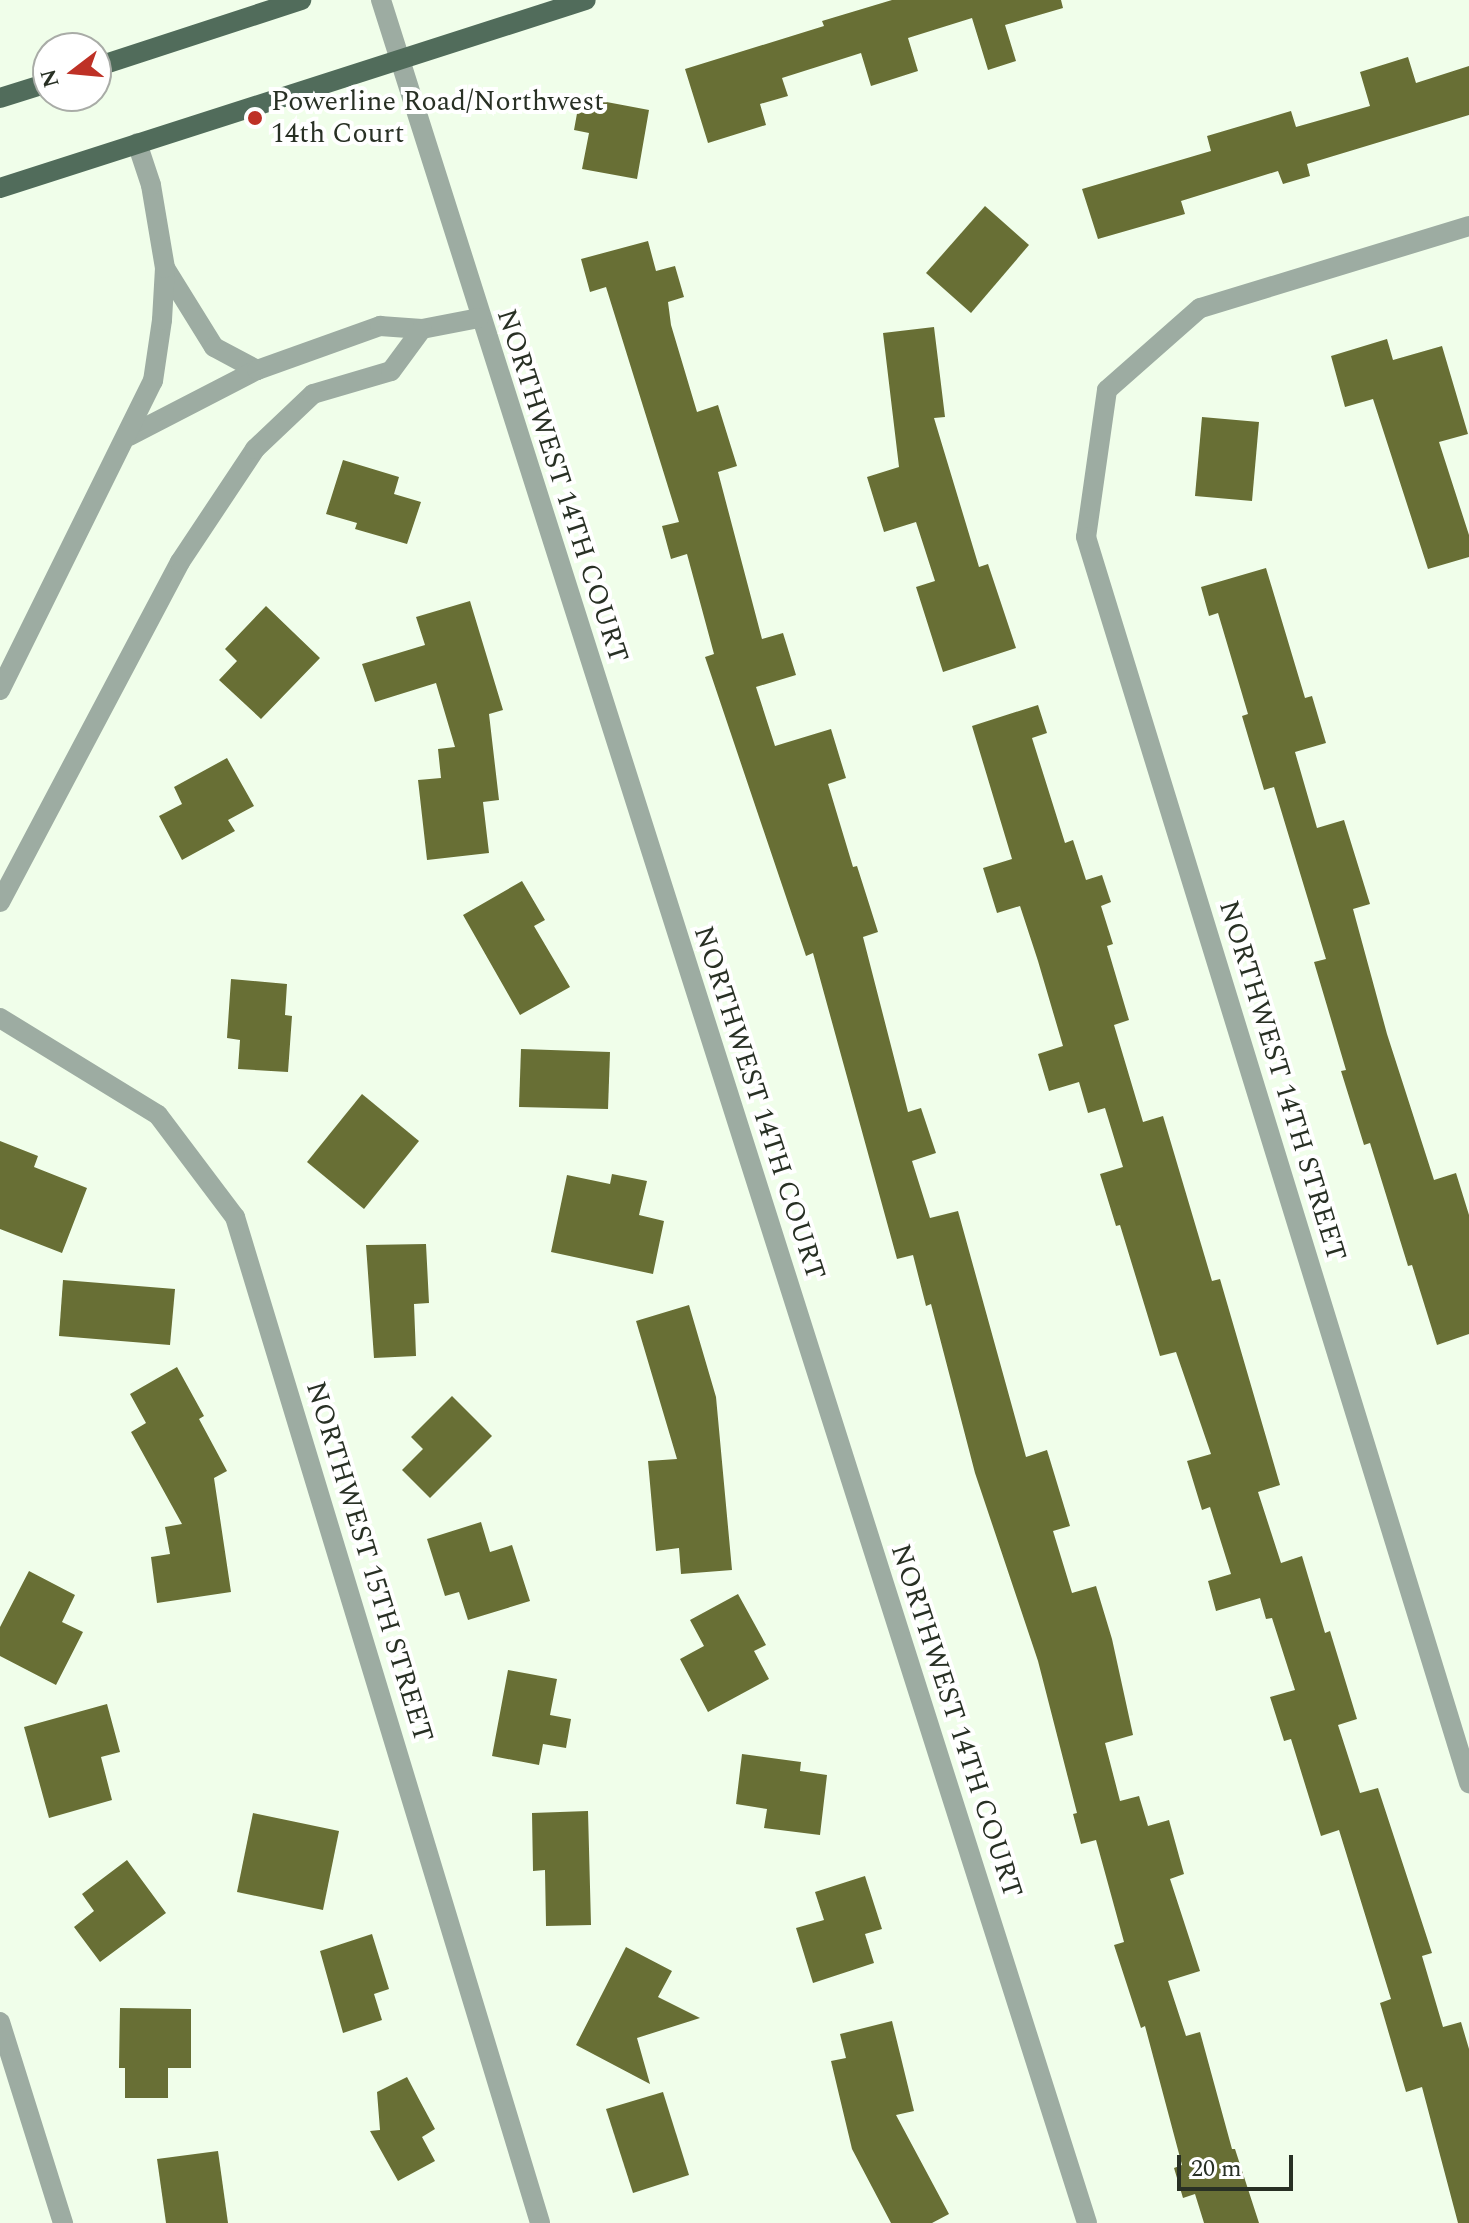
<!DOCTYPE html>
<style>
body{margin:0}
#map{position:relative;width:1469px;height:2223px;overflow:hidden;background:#f0feea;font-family:Spectral,serif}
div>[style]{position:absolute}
.building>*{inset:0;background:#686f35}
.minor>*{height:20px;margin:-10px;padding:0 10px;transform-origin:10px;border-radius:10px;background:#9daca2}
.major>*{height:20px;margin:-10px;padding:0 10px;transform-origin:10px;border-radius:10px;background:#516c5b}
.dots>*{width:22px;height:22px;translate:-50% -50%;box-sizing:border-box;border:4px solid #fff;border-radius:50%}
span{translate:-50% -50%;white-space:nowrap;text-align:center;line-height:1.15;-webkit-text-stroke:8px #fff;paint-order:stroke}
.poi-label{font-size:28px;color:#283024}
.left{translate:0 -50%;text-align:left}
.street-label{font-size:28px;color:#283024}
.north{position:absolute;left:32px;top:32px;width:80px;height:80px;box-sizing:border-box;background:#fff;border:2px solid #a9aca7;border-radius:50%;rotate:254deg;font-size:22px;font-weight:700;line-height:32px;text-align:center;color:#283024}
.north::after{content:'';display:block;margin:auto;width:28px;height:36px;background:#be3126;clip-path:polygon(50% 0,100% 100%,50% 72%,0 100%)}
.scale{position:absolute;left:1177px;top:2155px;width:116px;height:36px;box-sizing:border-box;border:4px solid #283024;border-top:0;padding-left:10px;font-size:24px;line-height:28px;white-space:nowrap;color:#283024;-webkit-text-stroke:6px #fff;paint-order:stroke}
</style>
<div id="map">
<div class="building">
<div style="clip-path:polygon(892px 0,1061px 0,1063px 8px,1005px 25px,1016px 61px,988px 70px,972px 18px,908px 38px,918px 71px,871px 86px,861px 53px,782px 78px,788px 96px,760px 104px,766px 125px,708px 143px,685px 69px,824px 26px,822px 21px)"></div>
<div style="clip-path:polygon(1408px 57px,1416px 83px,1469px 66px,1469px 115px,1307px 164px,1310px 176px,1283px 184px,1278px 171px,1181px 201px,1185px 214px,1098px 239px,1082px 189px,1211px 151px,1207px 136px,1291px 111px,1296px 127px,1370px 106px,1360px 72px)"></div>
<div style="clip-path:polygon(580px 97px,649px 110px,637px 179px,582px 169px,589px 133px,574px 130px)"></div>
<div style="clip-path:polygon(985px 206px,1029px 245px,971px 313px,926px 273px)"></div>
<div style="clip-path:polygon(648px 241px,656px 271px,675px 266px,684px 297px,668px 302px,671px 325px,697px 412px,718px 405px,737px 466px,718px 472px,762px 639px,783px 633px,796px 675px,756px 687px,775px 746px,831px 729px,846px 778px,828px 784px,853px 867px,857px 866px,878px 932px,863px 937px,908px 1112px,921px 1108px,936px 1153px,912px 1161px,930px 1218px,958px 1211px,1026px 1457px,1047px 1450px,1070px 1526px,1053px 1531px,1072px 1593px,1096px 1586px,1112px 1639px,1133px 1735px,1105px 1743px,1120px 1801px,1139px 1796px,1148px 1826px,1169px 1820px,1184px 1874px,1170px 1879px,1200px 1971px,1168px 1981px,1186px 2036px,1200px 2032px,1232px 2149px,1235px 2149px,1259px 2223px,1204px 2223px,1195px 2194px,1183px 2198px,1174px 2168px,1182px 2165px,1145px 2026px,1141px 2028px,1114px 1945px,1124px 1942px,1096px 1840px,1081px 1844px,1073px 1814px,1077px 1813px,1038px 1661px,975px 1473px,931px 1304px,926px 1306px,913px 1255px,897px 1259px,813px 953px,806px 956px,705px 657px,714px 654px,687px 554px,671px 559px,662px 526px,679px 522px,606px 287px,590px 292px,581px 259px)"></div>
<div style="clip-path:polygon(934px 327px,945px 417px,934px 418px,979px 567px,988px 564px,1016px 648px,943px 672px,916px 587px,935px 581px,916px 522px,884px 532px,867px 477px,899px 467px,883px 333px)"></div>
<div style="clip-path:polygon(1387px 339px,1393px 360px,1442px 346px,1468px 434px,1439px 442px,1469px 535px,1469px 557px,1428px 569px,1373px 399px,1345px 407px,1331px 356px)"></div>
<div style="clip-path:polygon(1202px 417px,1259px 422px,1252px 501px,1195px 496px)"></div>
<div style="clip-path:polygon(343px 460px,399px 477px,394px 494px,421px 502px,407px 544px,355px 529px,357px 523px,326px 514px)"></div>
<div style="clip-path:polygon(1266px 568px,1305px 698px,1312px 696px,1326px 743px,1295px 752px,1317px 828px,1344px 820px,1370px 904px,1353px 909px,1387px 1034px,1434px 1180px,1456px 1173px,1469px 1215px,1469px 1334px,1437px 1345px,1412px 1265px,1408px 1266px,1370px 1143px,1364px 1145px,1341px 1071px,1346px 1070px,1314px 962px,1326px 959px,1274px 787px,1264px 790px,1242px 716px,1248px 714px,1218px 613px,1209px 616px,1201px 587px)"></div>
<div style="clip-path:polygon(470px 601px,503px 710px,489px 714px,499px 800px,483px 802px,489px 853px,427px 860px,418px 780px,441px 778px,438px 749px,455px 747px,436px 683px,375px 702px,362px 664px,425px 645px,416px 617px)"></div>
<div style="clip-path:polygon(266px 606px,320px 658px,261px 719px,219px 680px,237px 661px,225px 649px)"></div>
<div style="clip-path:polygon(1038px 705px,1047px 733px,1032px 738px,1065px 843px,1073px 840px,1086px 880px,1102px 875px,1111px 902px,1101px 906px,1113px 944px,1107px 946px,1129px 1020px,1114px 1025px,1143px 1122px,1163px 1116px,1212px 1281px,1220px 1279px,1280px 1485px,1258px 1492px,1281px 1563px,1302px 1556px,1325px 1633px,1330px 1631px,1357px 1719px,1338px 1725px,1360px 1793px,1378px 1788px,1432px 1953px,1422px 1956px,1443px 2027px,1461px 2022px,1469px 2049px,1469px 2223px,1458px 2223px,1422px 2087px,1406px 2092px,1380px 2003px,1391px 1999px,1339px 1830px,1321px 1836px,1291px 1739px,1284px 1741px,1270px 1697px,1295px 1690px,1272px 1618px,1266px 1619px,1260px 1598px,1216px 1611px,1208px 1581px,1231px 1574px,1210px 1507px,1202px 1510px,1187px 1461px,1211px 1454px,1176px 1352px,1160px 1356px,1120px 1225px,1116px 1226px,1100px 1174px,1123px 1167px,1105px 1108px,1088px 1113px,1079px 1082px,1049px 1091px,1038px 1054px,1063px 1046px,1038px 961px,1020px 906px,997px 913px,983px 868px,1012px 859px,972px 726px)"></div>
<div style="clip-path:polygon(227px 758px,254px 806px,228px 820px,235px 831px,182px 860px,159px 816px,182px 804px,174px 787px)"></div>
<div style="clip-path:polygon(522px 881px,545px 920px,534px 926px,570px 987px,520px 1015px,463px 915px)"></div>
<div style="clip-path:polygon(231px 979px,287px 984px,285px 1015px,292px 1016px,288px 1072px,238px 1069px,240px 1040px,227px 1038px)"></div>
<div style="clip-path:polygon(521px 1049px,610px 1052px,608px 1109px,519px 1107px)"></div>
<div style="clip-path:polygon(362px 1094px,419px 1141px,364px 1209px,307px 1162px)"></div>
<div style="clip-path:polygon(0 1141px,38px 1156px,34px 1167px,87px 1188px,62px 1253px,0 1229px)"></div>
<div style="clip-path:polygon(612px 1174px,647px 1181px,639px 1215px,664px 1221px,653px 1274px,551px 1252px,567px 1175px,610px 1184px)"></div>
<div style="clip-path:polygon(426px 1244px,429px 1303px,414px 1304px,416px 1356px,374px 1358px,366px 1245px)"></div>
<div style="clip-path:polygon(63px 1280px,175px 1289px,170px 1345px,59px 1336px)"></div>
<div style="clip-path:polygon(689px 1305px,716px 1397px,732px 1570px,681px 1574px,679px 1548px,656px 1551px,648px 1461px,677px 1459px,636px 1321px)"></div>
<div style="clip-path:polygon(177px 1367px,204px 1416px,199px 1419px,227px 1471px,214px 1478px,231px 1592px,157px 1603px,151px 1557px,170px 1554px,165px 1527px,182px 1524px,131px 1432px,146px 1423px,130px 1394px)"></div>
<div style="clip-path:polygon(452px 1396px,492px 1436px,430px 1498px,402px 1470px,423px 1449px,411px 1437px)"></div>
<div style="clip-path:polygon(481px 1522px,490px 1552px,512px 1545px,530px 1601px,468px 1620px,459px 1592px,445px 1596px,427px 1539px)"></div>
<div style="clip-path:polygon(29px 1571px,75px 1595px,62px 1622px,83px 1632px,56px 1685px,0 1656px,0 1627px)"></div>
<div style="clip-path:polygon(738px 1594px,766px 1645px,754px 1651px,769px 1679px,708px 1712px,680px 1659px,704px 1646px,690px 1620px)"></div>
<div style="clip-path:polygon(508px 1670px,557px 1679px,550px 1715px,571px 1719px,566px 1748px,543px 1744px,539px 1765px,492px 1756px)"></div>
<div style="clip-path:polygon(107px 1704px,120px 1752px,101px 1757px,112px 1800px,49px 1818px,24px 1727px)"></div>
<div style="clip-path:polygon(742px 1754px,801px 1762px,800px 1771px,827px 1775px,820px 1835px,764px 1828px,767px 1809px,736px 1804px)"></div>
<div style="clip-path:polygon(588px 1811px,591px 1925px,546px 1926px,545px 1870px,533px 1871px,532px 1813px)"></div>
<div style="clip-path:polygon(253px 1813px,339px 1831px,323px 1910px,237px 1892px)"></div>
<div style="clip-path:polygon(127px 1860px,166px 1913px,100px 1962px,74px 1927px,94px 1911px,82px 1894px)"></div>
<div style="clip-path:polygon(865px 1876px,882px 1929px,865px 1934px,874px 1963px,813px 1983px,796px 1928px,824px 1920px,815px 1892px)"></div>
<div style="clip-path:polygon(372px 1934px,389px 1989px,374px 1994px,382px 2020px,343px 2033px,320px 1951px)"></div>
<div style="clip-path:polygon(626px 1947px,672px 1971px,658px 1997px,700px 2018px,637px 2038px,650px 2084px,576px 2045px)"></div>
<div style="clip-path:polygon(120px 2008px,191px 2009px,191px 2068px,168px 2068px,168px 2098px,125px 2098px,125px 2068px,119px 2068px)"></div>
<div style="clip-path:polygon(892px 2021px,914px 2111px,896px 2115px,949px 2214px,932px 2223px,891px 2223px,852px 2149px,831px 2061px,846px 2058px,840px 2034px)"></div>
<div style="clip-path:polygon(407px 2077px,435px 2129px,422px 2137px,435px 2161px,398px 2181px,370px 2131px,380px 2130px,377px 2092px)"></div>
<div style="clip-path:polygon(663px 2092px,689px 2175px,633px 2193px,606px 2109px)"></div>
<div style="clip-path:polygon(218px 2151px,228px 2223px,166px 2223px,157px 2159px)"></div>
</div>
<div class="minor">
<div style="left:381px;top:0;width:2332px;rotate:72.38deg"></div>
<div style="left:1469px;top:226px;width:281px;rotate:163deg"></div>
<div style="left:1200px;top:308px;width:124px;rotate:138.6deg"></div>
<div style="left:1107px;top:390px;width:148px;rotate:98.1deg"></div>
<div style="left:1086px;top:537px;width:1304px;rotate:72.91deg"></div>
<div style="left:165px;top:268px;width:93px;rotate:58.2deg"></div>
<div style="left:214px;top:347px;width:49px;rotate:28.1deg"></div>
<div style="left:129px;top:436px;width:144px;rotate:-27.3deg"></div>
<div style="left:257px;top:370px;width:131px;rotate:-19.7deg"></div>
<div style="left:380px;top:326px;width:42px;rotate:4.1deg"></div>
<div style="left:422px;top:329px;width:58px;rotate:-10.9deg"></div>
<div style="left:0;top:690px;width:345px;rotate:-63.7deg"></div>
<div style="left:153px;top:381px;width:62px;rotate:-81.6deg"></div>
<div style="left:162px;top:320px;width:52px;rotate:-86.7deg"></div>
<div style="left:165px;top:268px;width:84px;rotate:-99.6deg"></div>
<div style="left:151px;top:185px;width:44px;rotate:-108.4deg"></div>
<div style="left:0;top:902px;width:385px;rotate:-62.1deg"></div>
<div style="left:180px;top:562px;width:136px;rotate:-56.4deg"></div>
<div style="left:255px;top:449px;width:80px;rotate:-43.5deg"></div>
<div style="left:313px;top:394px;width:81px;rotate:-16.4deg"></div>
<div style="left:391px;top:371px;width:52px;rotate:-53.6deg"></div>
<div style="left:0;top:1018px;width:185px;rotate:31.5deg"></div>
<div style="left:158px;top:1115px;width:128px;rotate:53deg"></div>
<div style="left:235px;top:1217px;width:1051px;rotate:73.13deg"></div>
<div style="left:0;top:2022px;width:211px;rotate:72.6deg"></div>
</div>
<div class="major">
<div style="left:96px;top:67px;width:216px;rotate:-18.1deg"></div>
<div style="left:0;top:98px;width:50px;rotate:-17.4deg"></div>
<div style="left:0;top:188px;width:615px;rotate:-17.79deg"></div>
</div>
<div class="dots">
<div style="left:255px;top:118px;background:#be3126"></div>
</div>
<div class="poi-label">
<span class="left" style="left:271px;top:118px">Powerline Road/Northwest<br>14th Court</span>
</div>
<div class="street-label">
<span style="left:562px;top:486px;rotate:72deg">NORTHWEST 14TH COURT</span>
<span style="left:1282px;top:1081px;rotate:73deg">NORTHWEST 14TH STREET</span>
<span style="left:759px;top:1103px;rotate:72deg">NORTHWEST 14TH COURT</span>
<span style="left:369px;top:1562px;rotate:73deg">NORTHWEST 15TH STREET</span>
<span style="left:956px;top:1721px;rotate:72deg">NORTHWEST 14TH COURT</span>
</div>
<div class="north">N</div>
<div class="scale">20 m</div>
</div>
